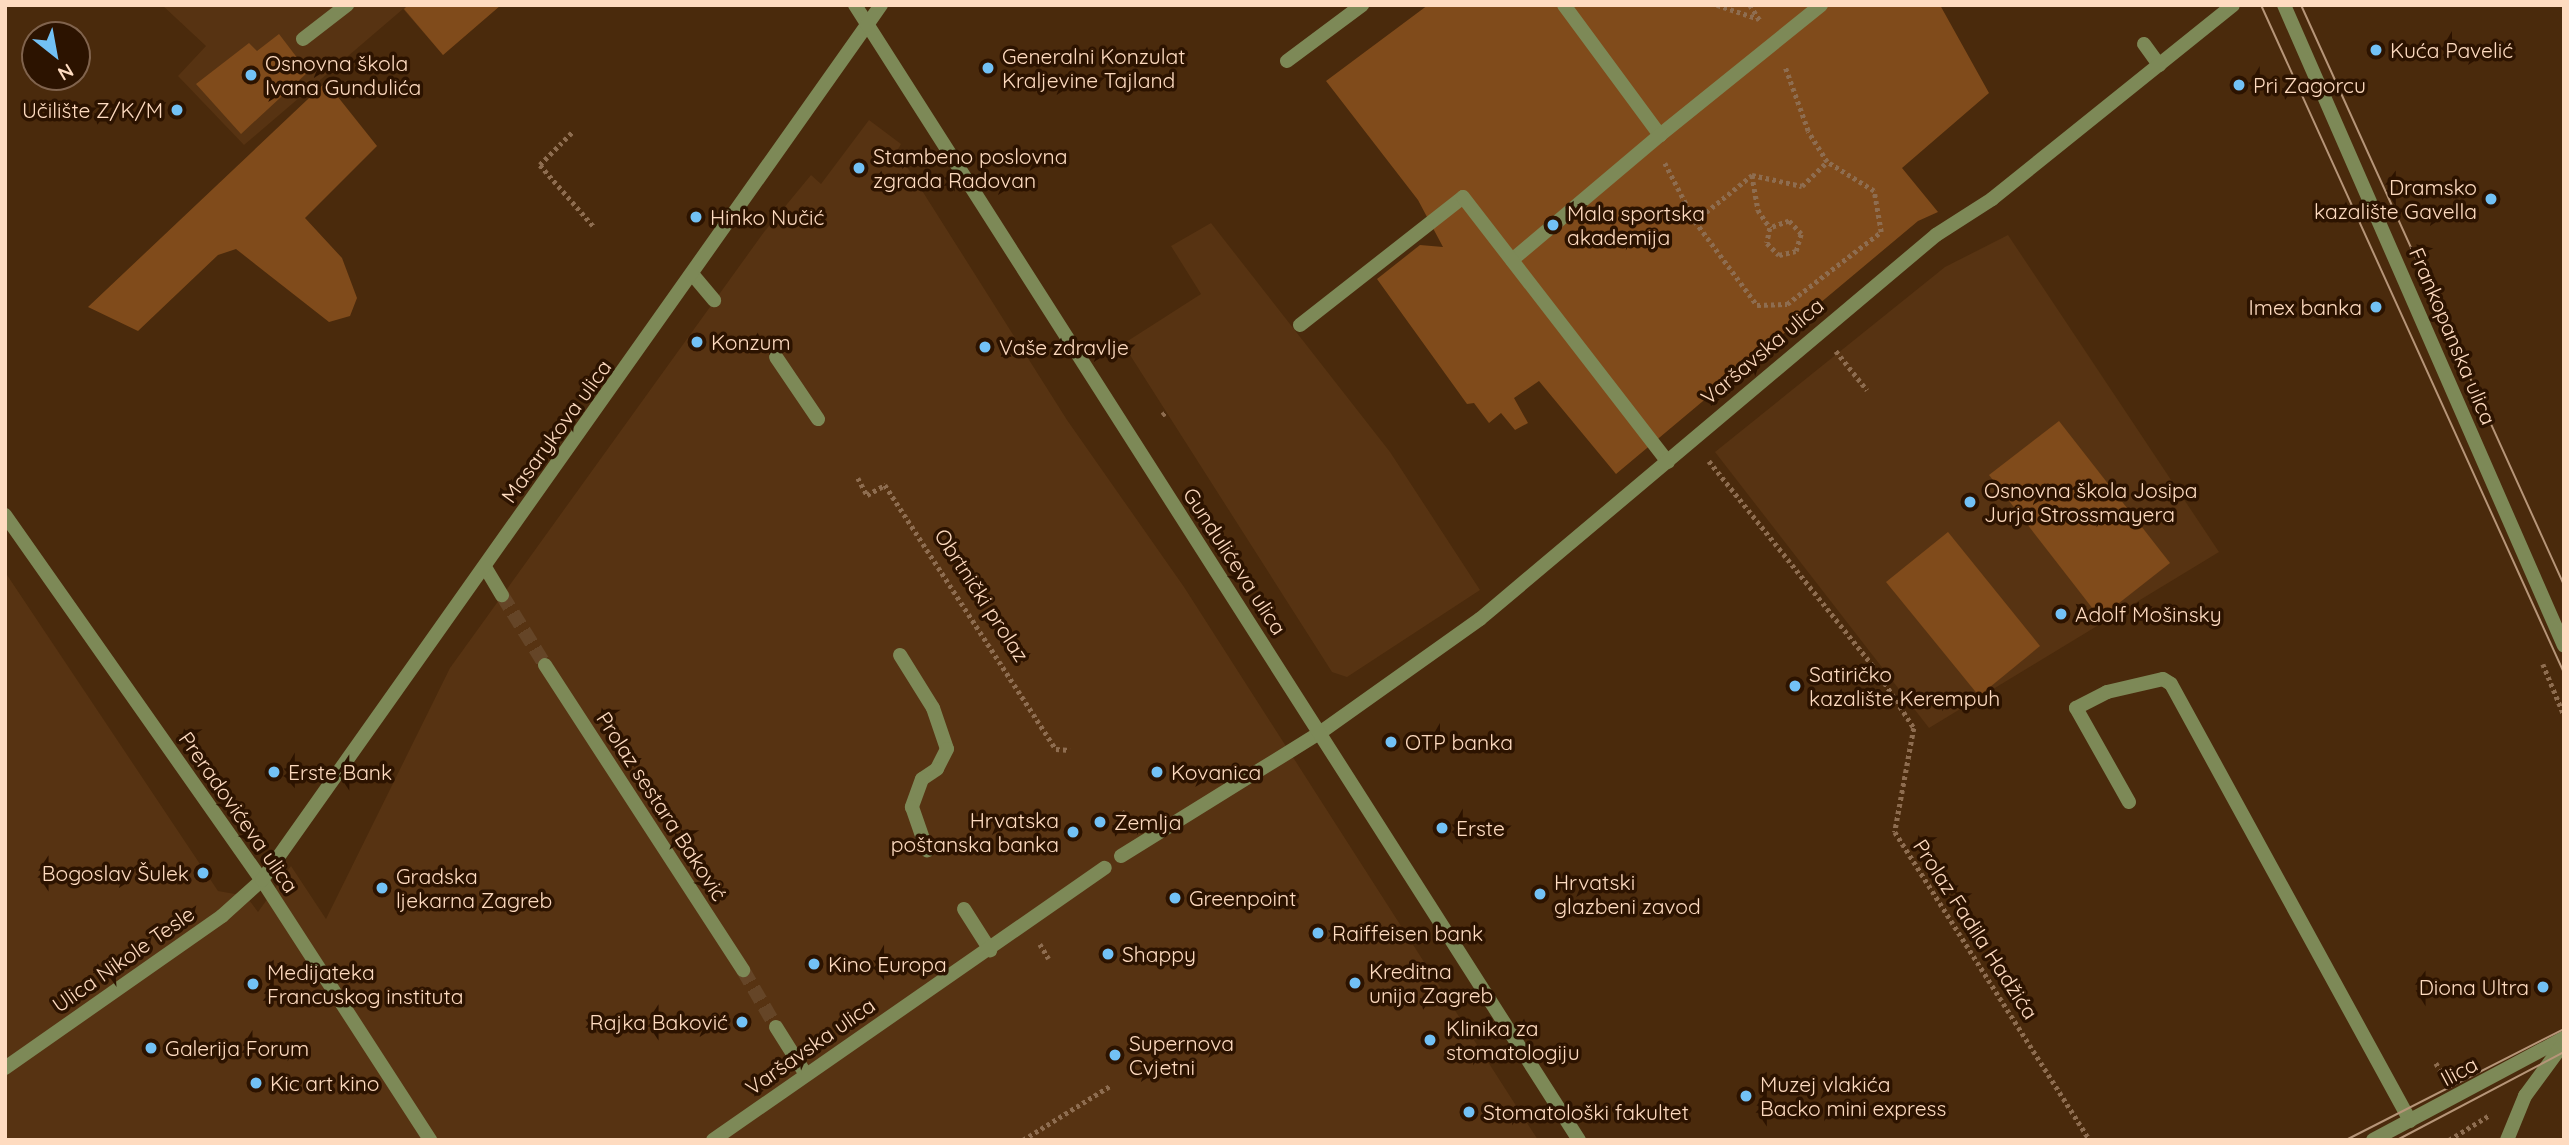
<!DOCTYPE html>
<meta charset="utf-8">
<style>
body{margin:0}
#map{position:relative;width:2569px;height:1145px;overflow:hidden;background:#4a2a0c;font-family:Quicksand,sans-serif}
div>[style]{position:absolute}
.built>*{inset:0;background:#573312}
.green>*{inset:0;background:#804b1b}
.pedestrian-tunnel>*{height:14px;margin-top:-7px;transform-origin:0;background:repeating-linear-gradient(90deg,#654527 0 14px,transparent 0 21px)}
.path>*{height:4.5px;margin-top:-2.25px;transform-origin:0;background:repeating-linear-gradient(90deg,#8e6d50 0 3.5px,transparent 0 7px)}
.service>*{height:14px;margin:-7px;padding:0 7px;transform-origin:7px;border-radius:7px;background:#7d8957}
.pedestrian>*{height:14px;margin:-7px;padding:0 7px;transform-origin:7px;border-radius:7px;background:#7d8957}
.minor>*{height:14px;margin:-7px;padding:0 7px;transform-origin:7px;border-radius:7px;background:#7d8957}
.tertiary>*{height:14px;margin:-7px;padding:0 7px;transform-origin:7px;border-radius:7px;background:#7d8957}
.tram>*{height:2px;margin:-1px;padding:0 1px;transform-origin:1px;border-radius:1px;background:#b69578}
.dots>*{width:19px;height:19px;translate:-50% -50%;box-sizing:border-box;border:4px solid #2c1300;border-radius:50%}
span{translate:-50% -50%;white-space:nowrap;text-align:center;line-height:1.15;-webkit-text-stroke:7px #2c1300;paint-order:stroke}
.poi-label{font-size:21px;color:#fedbc0}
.left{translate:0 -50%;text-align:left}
.right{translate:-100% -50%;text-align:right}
.street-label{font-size:21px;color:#fedbc0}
.frame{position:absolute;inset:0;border:7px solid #fedbc0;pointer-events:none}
.north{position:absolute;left:21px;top:21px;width:70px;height:70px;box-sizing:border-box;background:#2c1300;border:2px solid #80634d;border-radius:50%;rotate:149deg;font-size:19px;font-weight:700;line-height:28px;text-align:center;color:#fedbc0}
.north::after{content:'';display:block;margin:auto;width:24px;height:32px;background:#72c1f5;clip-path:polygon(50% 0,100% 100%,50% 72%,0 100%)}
</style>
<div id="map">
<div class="built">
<div style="clip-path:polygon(162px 5px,501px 5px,443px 55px,403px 9px,244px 145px,178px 76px,206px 46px)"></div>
<div style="clip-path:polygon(869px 120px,901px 144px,897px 151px,1067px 420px,1184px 587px,1538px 1140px,5px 1140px,5px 572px,218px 891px,246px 896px,258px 912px,291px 866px,326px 919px,450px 668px,764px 232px,811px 175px,821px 184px)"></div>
<div style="clip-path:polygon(1211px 223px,1390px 452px,1480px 590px,1347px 677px,1332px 672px,1123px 344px,1201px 294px,1171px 246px)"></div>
<div style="clip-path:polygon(2008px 235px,2219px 552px,1929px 728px,1715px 452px,1945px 267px)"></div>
</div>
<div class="green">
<div style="clip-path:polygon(408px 5px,501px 5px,443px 55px,404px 9px)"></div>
<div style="clip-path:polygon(1428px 5px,1940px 5px,1989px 93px,1902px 168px,1938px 212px,1918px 221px,1616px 474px,1539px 381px,1514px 398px,1528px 423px,1515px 430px,1501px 413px,1489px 423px,1474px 403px,1467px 404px,1377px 279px,1420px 245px,1443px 247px,1418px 200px,1326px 81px)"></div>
<div style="clip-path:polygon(279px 34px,308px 72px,241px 134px,196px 84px,249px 43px,257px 51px)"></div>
<div style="clip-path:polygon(326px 82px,377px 146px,305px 218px,342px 258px,357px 298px,350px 316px,329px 322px,236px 249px,218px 255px,138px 331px,88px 307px)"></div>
<div style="clip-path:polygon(2059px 421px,2170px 563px,2100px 618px,1989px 475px)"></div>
<div style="clip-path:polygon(1948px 532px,2040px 646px,1979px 696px,1886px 582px)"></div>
</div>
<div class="pedestrian-tunnel">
<div style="left:502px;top:595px;width:82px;rotate:58.4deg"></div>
<div style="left:743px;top:970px;width:66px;rotate:59.9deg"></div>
</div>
<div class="path">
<div style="left:1717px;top:5px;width:44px;rotate:18.4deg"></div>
<div style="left:1750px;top:5px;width:20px;rotate:57deg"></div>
<div style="left:572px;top:133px;width:45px;rotate:135deg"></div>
<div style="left:540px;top:165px;width:82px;rotate:48.9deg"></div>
<div style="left:1665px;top:163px;width:65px;rotate:62.7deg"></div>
<div style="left:1695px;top:221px;width:104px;rotate:53.6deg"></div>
<div style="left:1757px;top:305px;width:30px;rotate:-2deg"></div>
<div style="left:1787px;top:304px;width:118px;rotate:-37.5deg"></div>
<div style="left:1881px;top:232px;width:42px;rotate:-99.7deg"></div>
<div style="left:1874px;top:191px;width:55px;rotate:-148.3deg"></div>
<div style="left:1827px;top:162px;width:36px;rotate:-122deg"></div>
<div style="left:1808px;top:131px;width:68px;rotate:-109.8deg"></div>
<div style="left:1752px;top:175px;width:36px;rotate:80deg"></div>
<div style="left:1758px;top:210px;width:22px;rotate:56deg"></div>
<div style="left:1770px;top:228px;width:15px;rotate:101deg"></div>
<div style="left:1767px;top:243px;width:17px;rotate:45deg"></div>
<div style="left:1779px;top:255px;width:17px;rotate:-13deg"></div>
<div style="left:1796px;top:251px;width:18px;rotate:-74deg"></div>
<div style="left:1801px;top:234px;width:18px;rotate:-133deg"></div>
<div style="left:1789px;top:221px;width:20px;rotate:160deg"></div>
<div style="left:1695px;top:221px;width:73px;rotate:-38.9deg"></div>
<div style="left:1752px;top:175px;width:51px;rotate:12.4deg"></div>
<div style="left:1802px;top:186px;width:35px;rotate:-44deg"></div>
<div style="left:1836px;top:351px;width:50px;rotate:51.5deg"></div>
<div style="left:1162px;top:415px;width:4px;rotate:-34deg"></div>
<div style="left:1709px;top:461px;width:269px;rotate:51.3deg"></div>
<div style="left:1877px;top:671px;width:68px;rotate:57deg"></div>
<div style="left:1914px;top:728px;width:106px;rotate:100.4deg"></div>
<div style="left:1895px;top:832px;width:365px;rotate:57.7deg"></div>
<div style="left:858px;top:478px;width:19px;rotate:62deg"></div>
<div style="left:867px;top:495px;width:21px;rotate:-29deg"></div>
<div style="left:885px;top:485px;width:315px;rotate:57.1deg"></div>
<div style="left:1056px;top:749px;width:14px;rotate:4deg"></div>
<div style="left:2543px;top:664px;width:55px;rotate:67.6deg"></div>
<div style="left:1122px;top:811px;width:9px;rotate:54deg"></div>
<div style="left:1040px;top:944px;width:17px;rotate:59deg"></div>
<div style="left:2436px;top:1063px;width:12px;rotate:59deg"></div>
<div style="left:1023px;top:1140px;width:102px;rotate:-31.8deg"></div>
<div style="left:2449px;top:1140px;width:46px;rotate:-31.6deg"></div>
</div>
<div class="service">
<div style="left:1564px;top:5px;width:162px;rotate:53.6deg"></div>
<div style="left:1660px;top:135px;width:207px;rotate:-38.9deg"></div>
<div style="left:303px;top:39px;width:56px;rotate:-37.7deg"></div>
<div style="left:2144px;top:44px;width:26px;rotate:54deg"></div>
<div style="left:1287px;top:61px;width:94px;rotate:-36.7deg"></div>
<div style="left:1512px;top:260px;width:194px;rotate:-40.2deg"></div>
<div style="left:693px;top:275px;width:33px;rotate:50deg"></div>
<div style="left:1300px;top:325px;width:207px;rotate:-38.1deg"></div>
<div style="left:1463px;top:197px;width:335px;rotate:52.3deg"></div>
<div style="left:776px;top:357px;width:75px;rotate:55.9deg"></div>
<div style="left:900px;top:655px;width:62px;rotate:58.1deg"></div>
<div style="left:933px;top:708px;width:43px;rotate:71.1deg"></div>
<div style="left:947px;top:749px;width:22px;rotate:117deg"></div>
<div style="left:937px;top:769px;width:18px;rotate:146deg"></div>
<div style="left:922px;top:779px;width:30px;rotate:110deg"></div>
<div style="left:912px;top:807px;width:46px;rotate:70.8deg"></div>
<div style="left:2129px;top:802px;width:108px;rotate:-119.4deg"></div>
<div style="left:2076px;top:708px;width:35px;rotate:-27deg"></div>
<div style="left:2107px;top:692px;width:57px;rotate:-13.1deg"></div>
<div style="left:2163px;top:679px;width:9px;rotate:32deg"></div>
<div style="left:2171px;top:684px;width:498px;rotate:61.3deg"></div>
<div style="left:1121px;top:856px;width:235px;rotate:-31.8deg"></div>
<div style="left:964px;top:909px;width:49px;rotate:57.6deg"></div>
</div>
<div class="pedestrian">
<div style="left:5px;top:515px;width:446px;rotate:54.9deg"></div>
<div style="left:262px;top:880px;width:310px;rotate:57.1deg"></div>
<div style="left:485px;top:567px;width:33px;rotate:59deg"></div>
<div style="left:545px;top:665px;width:364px;rotate:57deg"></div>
<div style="left:776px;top:1027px;width:54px;rotate:57.8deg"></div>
<div style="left:5px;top:1068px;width:265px;rotate:-35deg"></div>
<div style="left:222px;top:916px;width:54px;rotate:-42deg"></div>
<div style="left:262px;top:880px;width:1047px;rotate:-54.72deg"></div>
<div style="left:713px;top:1140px;width:477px;rotate:-34.8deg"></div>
</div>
<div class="minor">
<div style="left:1321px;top:732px;width:195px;rotate:-35.4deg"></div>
<div style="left:1480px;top:619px;width:596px;rotate:-40.1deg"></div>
<div style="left:1936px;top:235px;width:67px;rotate:-32.7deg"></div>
<div style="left:1992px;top:199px;width:309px;rotate:-38.8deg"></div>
</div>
<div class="tertiary">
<div style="left:855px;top:5px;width:1346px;rotate:57.47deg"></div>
<div style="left:2284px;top:5px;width:699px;rotate:66.4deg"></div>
<div style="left:867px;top:25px;width:24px;rotate:-55deg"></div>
<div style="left:2373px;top:1140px;width:217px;rotate:-28.1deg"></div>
<div style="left:2507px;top:1140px;width:48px;rotate:-67.8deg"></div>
<div style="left:2525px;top:1096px;width:66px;rotate:-53.7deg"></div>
</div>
<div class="tram">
<div style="left:2261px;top:5px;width:734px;rotate:65.6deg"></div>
<div style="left:2301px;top:5px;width:637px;rotate:65.61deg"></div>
<div style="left:2346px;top:1140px;width:245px;rotate:-27deg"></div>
<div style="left:2397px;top:1140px;width:189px;rotate:-27.8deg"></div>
</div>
<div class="dots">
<div style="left:2376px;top:50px;background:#72c1f5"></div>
<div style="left:988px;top:68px;background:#72c1f5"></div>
<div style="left:251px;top:75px;background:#72c1f5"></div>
<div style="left:2239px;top:85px;background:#72c1f5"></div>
<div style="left:177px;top:110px;background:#72c1f5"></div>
<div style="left:859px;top:168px;background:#72c1f5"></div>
<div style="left:2491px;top:199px;background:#72c1f5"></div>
<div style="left:696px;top:217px;background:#72c1f5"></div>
<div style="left:1553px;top:225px;background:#72c1f5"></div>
<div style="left:2376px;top:307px;background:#72c1f5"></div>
<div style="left:697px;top:342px;background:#72c1f5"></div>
<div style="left:985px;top:347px;background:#72c1f5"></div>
<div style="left:1970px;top:502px;background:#72c1f5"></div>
<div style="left:2061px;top:614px;background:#72c1f5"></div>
<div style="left:1795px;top:686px;background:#72c1f5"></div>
<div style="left:1391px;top:742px;background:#72c1f5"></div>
<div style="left:274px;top:772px;background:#72c1f5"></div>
<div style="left:1157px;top:772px;background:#72c1f5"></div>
<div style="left:1100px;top:822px;background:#72c1f5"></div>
<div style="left:1442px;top:828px;background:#72c1f5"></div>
<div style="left:1073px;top:832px;background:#72c1f5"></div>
<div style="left:203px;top:873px;background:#72c1f5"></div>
<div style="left:382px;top:888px;background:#72c1f5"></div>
<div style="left:1540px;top:894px;background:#72c1f5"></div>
<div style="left:1175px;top:898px;background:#72c1f5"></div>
<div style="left:1318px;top:933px;background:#72c1f5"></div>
<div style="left:1108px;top:954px;background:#72c1f5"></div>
<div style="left:814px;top:964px;background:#72c1f5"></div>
<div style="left:1355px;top:983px;background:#72c1f5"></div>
<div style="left:253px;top:984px;background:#72c1f5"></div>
<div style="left:2543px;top:987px;background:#72c1f5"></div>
<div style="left:742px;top:1022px;background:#72c1f5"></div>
<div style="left:1430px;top:1040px;background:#72c1f5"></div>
<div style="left:151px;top:1048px;background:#72c1f5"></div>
<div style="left:1115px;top:1055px;background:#72c1f5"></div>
<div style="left:256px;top:1083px;background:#72c1f5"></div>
<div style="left:1746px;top:1096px;background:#72c1f5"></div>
<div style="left:1469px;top:1112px;background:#72c1f5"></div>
</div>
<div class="poi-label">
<span class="left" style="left:2390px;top:50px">Kuća Pavelić</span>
<span class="left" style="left:1002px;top:68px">Generalni Konzulat<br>Kraljevine Tajland</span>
<span class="left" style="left:265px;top:75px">Osnovna škola<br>Ivana Gundulića</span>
<span class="left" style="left:2253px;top:85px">Pri Zagorcu</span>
<span class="right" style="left:163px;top:110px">Učilište Z/K/M</span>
<span class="left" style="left:873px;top:168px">Stambeno poslovna<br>zgrada Radovan</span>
<span class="right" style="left:2477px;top:199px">Dramsko<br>kazalište Gavella</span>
<span class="left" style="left:1567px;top:225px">Mala sportska<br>akademija</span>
<span class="left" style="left:710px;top:217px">Hinko Nučić</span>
<span class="right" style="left:2362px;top:307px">Imex banka</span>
<span class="left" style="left:711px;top:342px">Konzum</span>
<span class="left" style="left:999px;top:347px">Vaše zdravlje</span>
<span class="left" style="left:1984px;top:502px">Osnovna škola Josipa<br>Jurja Strossmayera</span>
<span class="left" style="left:2075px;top:614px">Adolf Mošinsky</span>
<span class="left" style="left:1809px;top:686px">Satiričko<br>kazalište Kerempuh</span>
<span class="left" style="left:1405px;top:742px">OTP banka</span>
<span class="left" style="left:288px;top:772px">Erste Bank</span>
<span class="left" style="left:1171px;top:772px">Kovanica</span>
<span class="right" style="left:1059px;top:832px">Hrvatska<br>poštanska banka</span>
<span class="left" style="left:1114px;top:822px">Zemlja</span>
<span class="left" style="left:1456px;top:828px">Erste</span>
<span class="right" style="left:189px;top:873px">Bogoslav Šulek</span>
<span class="left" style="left:396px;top:888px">Gradska<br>ljekarna Zagreb</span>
<span class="left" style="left:1554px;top:894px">Hrvatski<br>glazbeni zavod</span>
<span class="left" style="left:1189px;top:898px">Greenpoint</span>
<span class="left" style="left:1332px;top:933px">Raiffeisen bank</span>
<span class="left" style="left:1122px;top:954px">Shappy</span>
<span class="left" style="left:828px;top:964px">Kino Europa</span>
<span class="left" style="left:1369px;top:983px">Kreditna<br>unija Zagreb</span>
<span class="left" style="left:267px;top:984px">Medijateka<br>Francuskog instituta</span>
<span class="right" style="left:2529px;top:987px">Diona Ultra</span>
<span class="right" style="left:728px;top:1022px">Rajka Baković</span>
<span class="left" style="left:1446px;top:1040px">Klinika za<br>stomatologiju</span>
<span class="left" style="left:1129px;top:1055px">Supernova<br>Cvjetni</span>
<span class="left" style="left:165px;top:1048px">Galerija Forum</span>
<span class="left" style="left:270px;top:1083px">Kic art kino</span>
<span class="left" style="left:1760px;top:1096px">Muzej vlakića<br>Backo mini express</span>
<span class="left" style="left:1483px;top:1112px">Stomatološki fakultet</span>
</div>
<div class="street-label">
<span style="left:2453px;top:336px;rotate:67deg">Frankopanska ulica</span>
<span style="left:1762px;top:351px;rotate:-40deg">Varšavska ulica</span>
<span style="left:556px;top:431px;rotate:-54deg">Masarykova ulica</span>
<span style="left:1235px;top:561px;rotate:57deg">Gundulićeva ulica</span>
<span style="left:982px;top:595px;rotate:57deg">Obrtnički prolaz</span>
<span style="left:662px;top:806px;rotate:57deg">Prolaz sestara Baković</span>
<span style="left:239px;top:812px;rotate:55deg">Preradovićeva ulica</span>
<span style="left:1976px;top:929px;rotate:57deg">Prolaz Fadila Hadžića</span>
<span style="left:123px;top:959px;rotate:-35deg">Ulica Nikole Tesle</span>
<span style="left:810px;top:1046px;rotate:-35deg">Varšavska ulica</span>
<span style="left:2459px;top:1071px;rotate:-28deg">Ilica</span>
</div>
<div class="frame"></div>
<div class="north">N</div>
</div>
